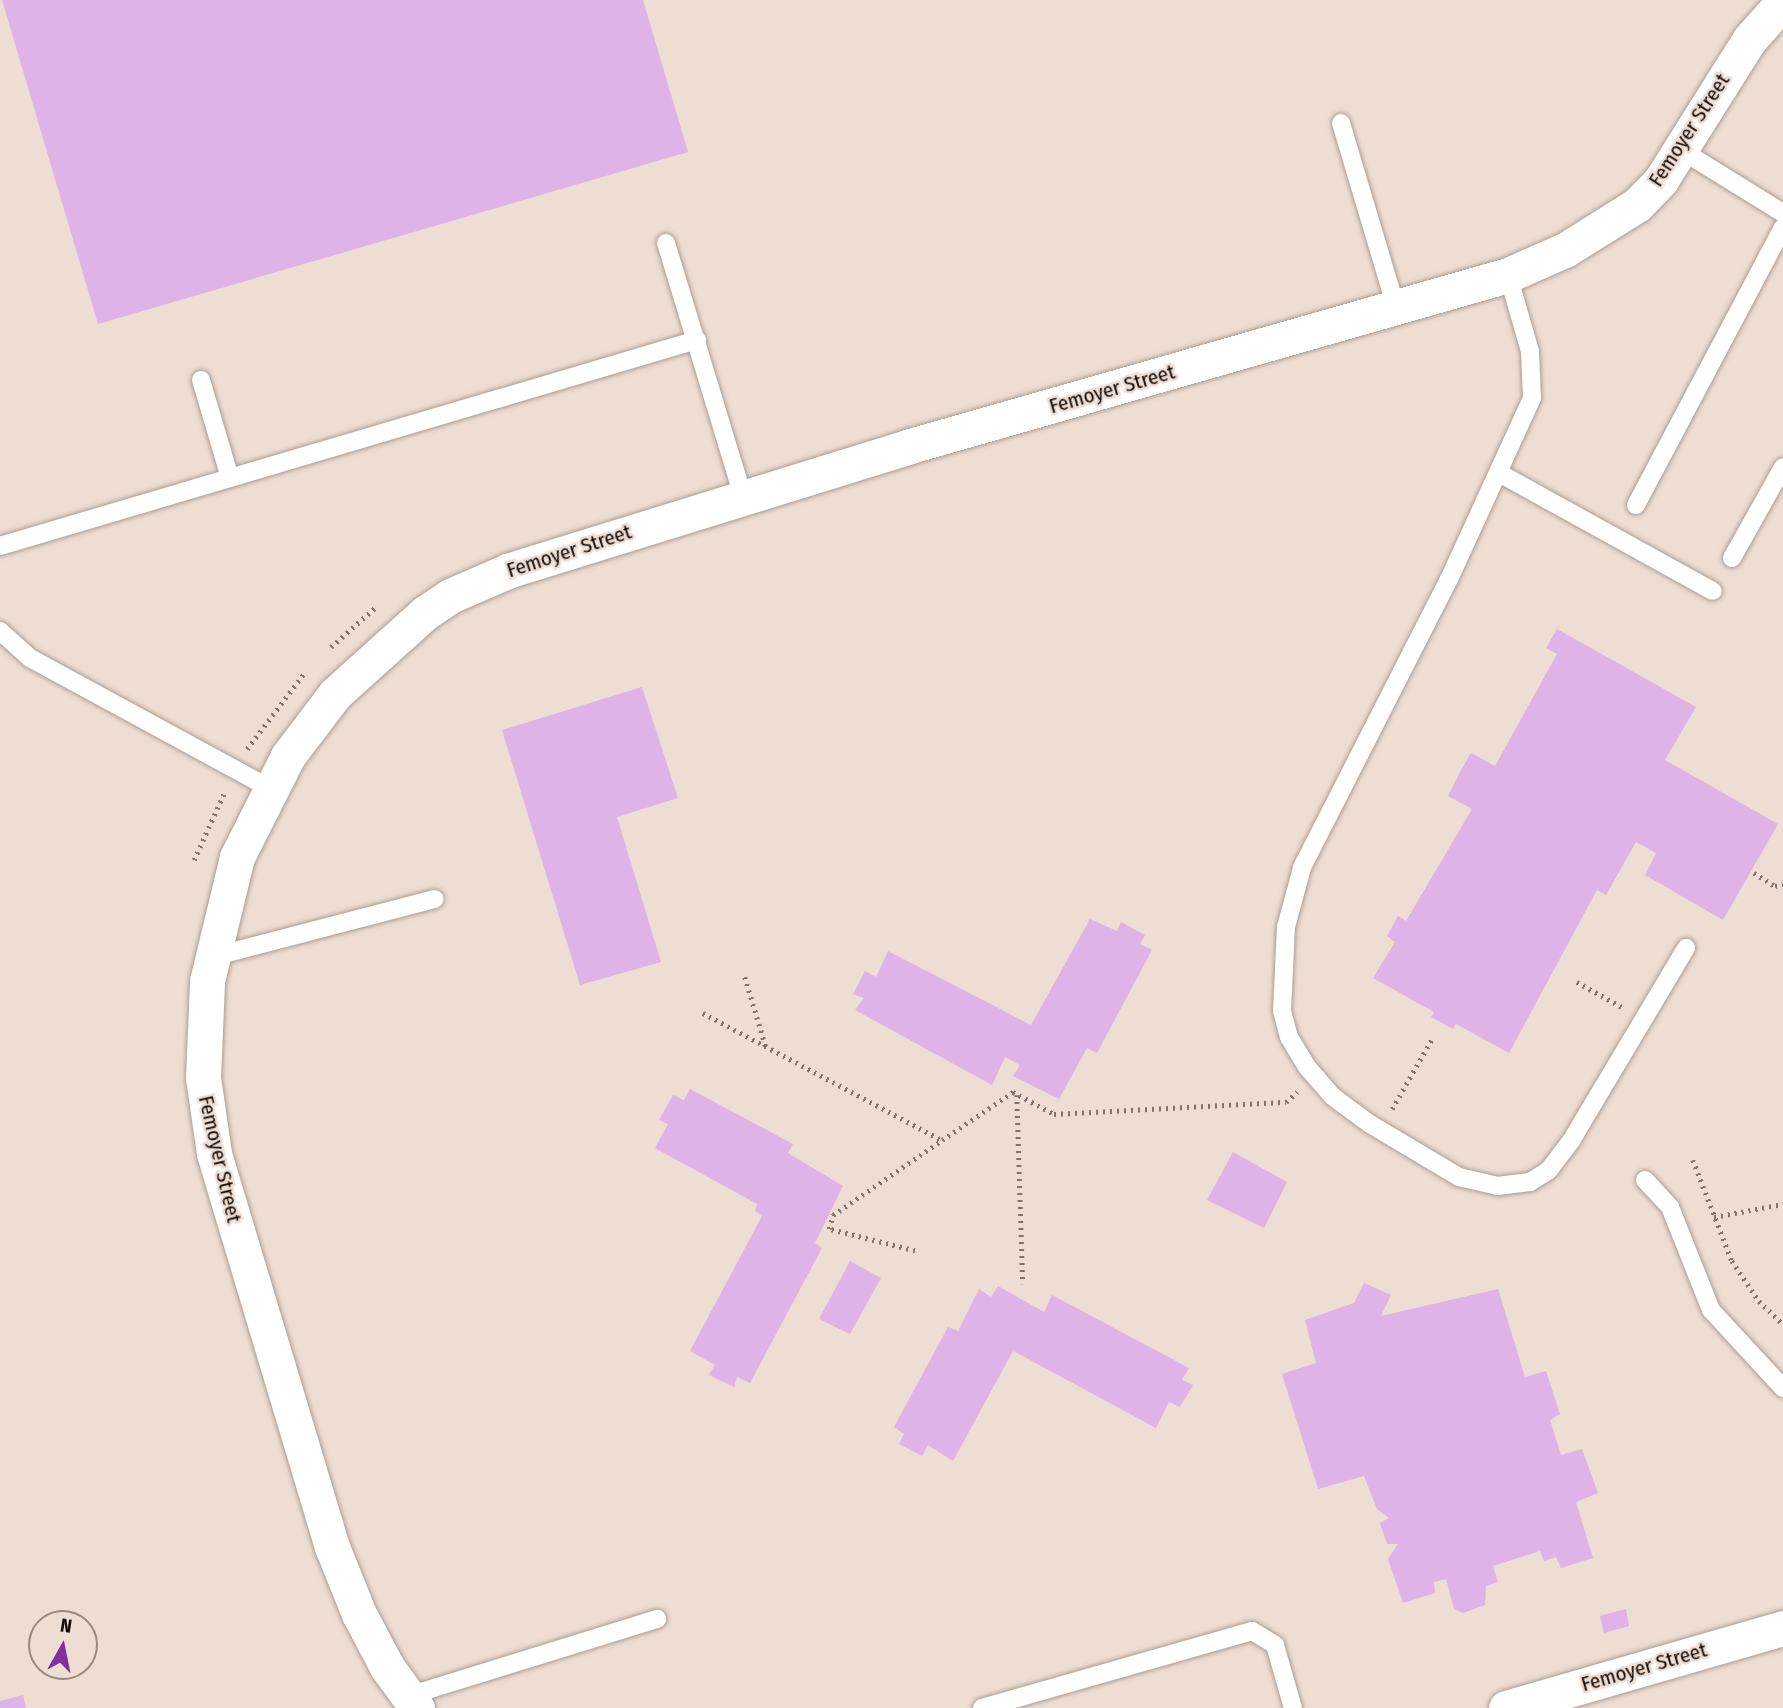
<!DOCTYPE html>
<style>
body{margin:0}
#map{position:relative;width:1783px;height:1708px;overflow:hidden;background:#edddd2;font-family:"Fira Sans Condensed",sans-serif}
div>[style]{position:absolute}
.building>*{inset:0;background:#ddb3e8}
.path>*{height:4.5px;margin-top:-2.25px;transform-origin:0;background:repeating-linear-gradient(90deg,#7f746d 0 2px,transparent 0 7px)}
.roads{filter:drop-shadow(0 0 2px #ac9d93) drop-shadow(0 0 2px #ac9d93)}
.service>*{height:18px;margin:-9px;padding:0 9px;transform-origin:9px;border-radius:9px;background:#fff}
.minor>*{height:35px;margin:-17.5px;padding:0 17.5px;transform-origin:17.5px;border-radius:17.5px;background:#fff}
span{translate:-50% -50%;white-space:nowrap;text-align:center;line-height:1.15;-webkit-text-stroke:5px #edddd2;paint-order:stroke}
.street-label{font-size:21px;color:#110b08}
.north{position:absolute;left:28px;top:1610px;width:70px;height:70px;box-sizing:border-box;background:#edddd2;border:2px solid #958981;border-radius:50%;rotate:9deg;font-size:19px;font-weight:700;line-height:28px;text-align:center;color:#110b08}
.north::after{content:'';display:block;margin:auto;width:24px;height:32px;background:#8130a0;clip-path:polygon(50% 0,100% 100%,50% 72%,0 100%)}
</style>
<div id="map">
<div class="building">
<div style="clip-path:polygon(2px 0,643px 0,688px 152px,98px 324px)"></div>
<div style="clip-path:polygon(1557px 629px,1696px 707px,1665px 760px,1778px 824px,1723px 920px,1645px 875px,1656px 853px,1636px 842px,1606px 895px,1597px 890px,1509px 1053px,1456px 1024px,1453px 1029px,1431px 1017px,1434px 1012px,1373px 978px,1395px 942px,1387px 936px,1398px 916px,1406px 921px,1472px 809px,1448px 796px,1459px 774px,1471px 753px,1495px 766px,1557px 654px,1546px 648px)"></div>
<div style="clip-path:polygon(642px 687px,678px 798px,617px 817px,661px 962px,580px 985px,502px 730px)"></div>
<div style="clip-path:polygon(1090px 919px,1117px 931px,1121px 922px,1145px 935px,1140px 944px,1152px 950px,1097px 1053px,1087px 1048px,1059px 1099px,1013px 1076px,1020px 1065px,1005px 1057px,992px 1085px,855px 1010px,864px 998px,853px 994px,865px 971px,876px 977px,888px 951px,1031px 1025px)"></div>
<div style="clip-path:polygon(690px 1089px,793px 1144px,788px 1153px,843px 1186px,815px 1243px,822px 1248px,750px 1383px,737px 1377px,734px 1387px,709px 1375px,715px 1365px,690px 1351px,762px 1216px,755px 1211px,757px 1204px,655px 1148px,668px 1124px,659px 1120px,673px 1095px,684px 1100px)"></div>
<div style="clip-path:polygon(1233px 1152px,1287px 1182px,1264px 1228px,1207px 1200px)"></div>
<div style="clip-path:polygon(850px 1261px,881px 1278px,850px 1334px,819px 1319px)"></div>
<div style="clip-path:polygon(1364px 1283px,1391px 1295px,1381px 1316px,1498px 1289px,1525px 1377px,1546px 1371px,1560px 1414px,1550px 1420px,1561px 1455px,1582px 1449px,1598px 1493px,1576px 1502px,1593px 1558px,1561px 1568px,1556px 1557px,1544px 1561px,1540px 1551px,1493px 1566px,1498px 1582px,1486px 1586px,1485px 1605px,1463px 1613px,1454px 1609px,1446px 1579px,1434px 1582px,1435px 1593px,1403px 1603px,1388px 1559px,1398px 1544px,1387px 1544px,1380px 1523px,1389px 1518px,1377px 1509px,1364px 1476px,1318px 1489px,1282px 1374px,1316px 1363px,1305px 1320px,1354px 1303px)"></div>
<div style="clip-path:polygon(998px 1286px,1044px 1312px,1052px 1295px,1189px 1368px,1182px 1380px,1193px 1385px,1180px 1407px,1169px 1402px,1156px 1428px,1013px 1351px,953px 1461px,928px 1445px,922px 1456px,899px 1444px,904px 1434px,894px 1427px,948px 1327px,958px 1331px,979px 1289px,991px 1297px)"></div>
<div style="clip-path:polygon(1626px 1609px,1629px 1626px,1604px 1633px,1600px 1616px)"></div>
<div style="clip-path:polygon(23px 1695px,26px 1708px,0 1708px,0 1701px)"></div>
</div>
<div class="path">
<div style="left:331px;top:647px;width:62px;rotate:-41.7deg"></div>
<div style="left:247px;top:749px;width:96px;rotate:-53deg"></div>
<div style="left:194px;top:860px;width:76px;rotate:-65.8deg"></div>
<div style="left:1754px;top:873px;width:25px;rotate:32deg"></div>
<div style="left:1775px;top:886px;width:8px;rotate:-14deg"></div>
<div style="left:745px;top:977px;width:73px;rotate:73.3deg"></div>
<div style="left:1577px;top:982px;width:51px;rotate:29.1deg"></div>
<div style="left:703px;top:1013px;width:271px;rotate:28deg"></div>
<div style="left:942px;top:1140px;width:86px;rotate:-34.1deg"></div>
<div style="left:1013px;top:1092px;width:47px;rotate:28.2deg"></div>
<div style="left:1054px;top:1114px;width:232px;rotate:-3deg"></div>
<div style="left:1286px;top:1102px;width:15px;rotate:-42deg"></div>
<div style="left:1017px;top:1095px;width:189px;rotate:88.2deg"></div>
<div style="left:1392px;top:1109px;width:83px;rotate:-60.3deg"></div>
<div style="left:1693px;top:1160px;width:108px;rotate:68.9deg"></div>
<div style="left:1732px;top:1261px;width:48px;rotate:56deg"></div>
<div style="left:1759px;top:1301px;width:33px;rotate:44deg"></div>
<div style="left:1714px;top:1217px;width:70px;rotate:-10.7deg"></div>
<div style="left:915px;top:1251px;width:89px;rotate:-165.7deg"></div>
<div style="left:829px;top:1229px;width:15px;rotate:-74deg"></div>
<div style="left:833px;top:1215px;width:132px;rotate:-34.5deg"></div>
</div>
<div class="roads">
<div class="service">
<div style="left:1341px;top:123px;width:192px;rotate:73.4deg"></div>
<div style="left:1681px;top:150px;width:120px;rotate:31.7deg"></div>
<div style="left:666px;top:243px;width:264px;rotate:73.1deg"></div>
<div style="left:1508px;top:275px;width:79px;rotate:73.9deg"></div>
<div style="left:1530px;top:351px;width:47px;rotate:87.6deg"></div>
<div style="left:1532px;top:398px;width:199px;rotate:114.6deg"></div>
<div style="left:1449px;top:579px;width:324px;rotate:117deg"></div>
<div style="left:1302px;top:868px;width:61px;rotate:105.2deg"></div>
<div style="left:1286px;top:927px;width:84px;rotate:92.7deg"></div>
<div style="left:1282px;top:1011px;width:27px;rotate:75deg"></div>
<div style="left:1289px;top:1037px;width:35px;rotate:59deg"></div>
<div style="left:1307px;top:1067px;width:38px;rotate:49deg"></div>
<div style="left:1332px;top:1096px;width:47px;rotate:36.4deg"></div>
<div style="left:1370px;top:1124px;width:104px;rotate:30.8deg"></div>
<div style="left:1459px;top:1177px;width:39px;rotate:13deg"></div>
<div style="left:1497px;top:1186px;width:33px;rotate:-7deg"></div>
<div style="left:1530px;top:1182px;width:22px;rotate:-32deg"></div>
<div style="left:1549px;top:1170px;width:36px;rotate:-53deg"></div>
<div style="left:1571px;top:1141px;width:225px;rotate:-59.2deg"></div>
<div style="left:201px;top:380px;width:102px;rotate:73.5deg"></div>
<div style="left:1499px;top:473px;width:244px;rotate:28.9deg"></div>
<div style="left:1636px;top:505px;width:314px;rotate:-62.1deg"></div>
<div style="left:0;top:546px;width:727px;rotate:-16.47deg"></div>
<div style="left:1732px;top:558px;width:104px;rotate:-60.7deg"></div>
<div style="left:0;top:631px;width:40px;rotate:42deg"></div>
<div style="left:30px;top:658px;width:272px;rotate:28.5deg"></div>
<div style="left:212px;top:957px;width:230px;rotate:-14.6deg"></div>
<div style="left:1645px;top:1180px;width:37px;rotate:47deg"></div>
<div style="left:1670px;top:1207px;width:111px;rotate:68.3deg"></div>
<div style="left:1711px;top:1310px;width:106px;rotate:47.3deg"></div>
<div style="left:408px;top:1696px;width:261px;rotate:-17.2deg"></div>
<div style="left:982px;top:1708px;width:281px;rotate:-15.9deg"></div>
<div style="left:1252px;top:1631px;width:27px;rotate:31deg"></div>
<div style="left:1275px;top:1645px;width:66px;rotate:74.1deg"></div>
</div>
<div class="minor">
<div style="left:417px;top:1708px;width:51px;rotate:-126.2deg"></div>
<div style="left:387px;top:1667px;width:60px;rotate:-117.8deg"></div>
<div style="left:359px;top:1614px;width:72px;rotate:-111.9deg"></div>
<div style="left:332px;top:1547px;width:411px;rotate:-106.7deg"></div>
<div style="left:214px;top:1153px;width:76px;rotate:-98.3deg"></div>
<div style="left:203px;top:1078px;width:97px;rotate:-87.6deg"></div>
<div style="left:207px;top:981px;width:128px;rotate:-76.4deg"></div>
<div style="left:237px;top:857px;width:113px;rotate:-63.2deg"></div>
<div style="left:288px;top:756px;width:78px;rotate:-52.8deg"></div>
<div style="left:335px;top:694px;width:121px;rotate:-42deg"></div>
<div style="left:425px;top:613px;width:30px;rotate:-34deg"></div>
<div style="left:450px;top:596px;width:65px;rotate:-23.4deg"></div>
<div style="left:510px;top:570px;width:419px;rotate:-17.2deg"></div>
<div style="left:910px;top:446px;width:622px;rotate:-15.96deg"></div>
<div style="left:1508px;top:275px;width:62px;rotate:-23.7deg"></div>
<div style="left:1565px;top:250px;width:85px;rotate:-32deg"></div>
<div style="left:1637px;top:205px;width:35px;rotate:-46deg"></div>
<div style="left:1661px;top:180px;width:165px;rotate:-57.8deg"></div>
<div style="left:1749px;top:40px;width:51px;rotate:-48.2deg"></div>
<div style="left:1506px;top:1708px;width:288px;rotate:-16.1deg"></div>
</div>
</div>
<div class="street-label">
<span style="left:1689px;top:130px;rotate:-57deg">Femoyer Street</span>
<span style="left:1112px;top:389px;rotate:-16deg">Femoyer Street</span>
<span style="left:569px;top:551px;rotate:-18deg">Femoyer Street</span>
<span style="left:220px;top:1159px;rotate:77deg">Femoyer Street</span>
<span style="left:1644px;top:1667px;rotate:-16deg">Femoyer Street</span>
</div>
<div class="north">N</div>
</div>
